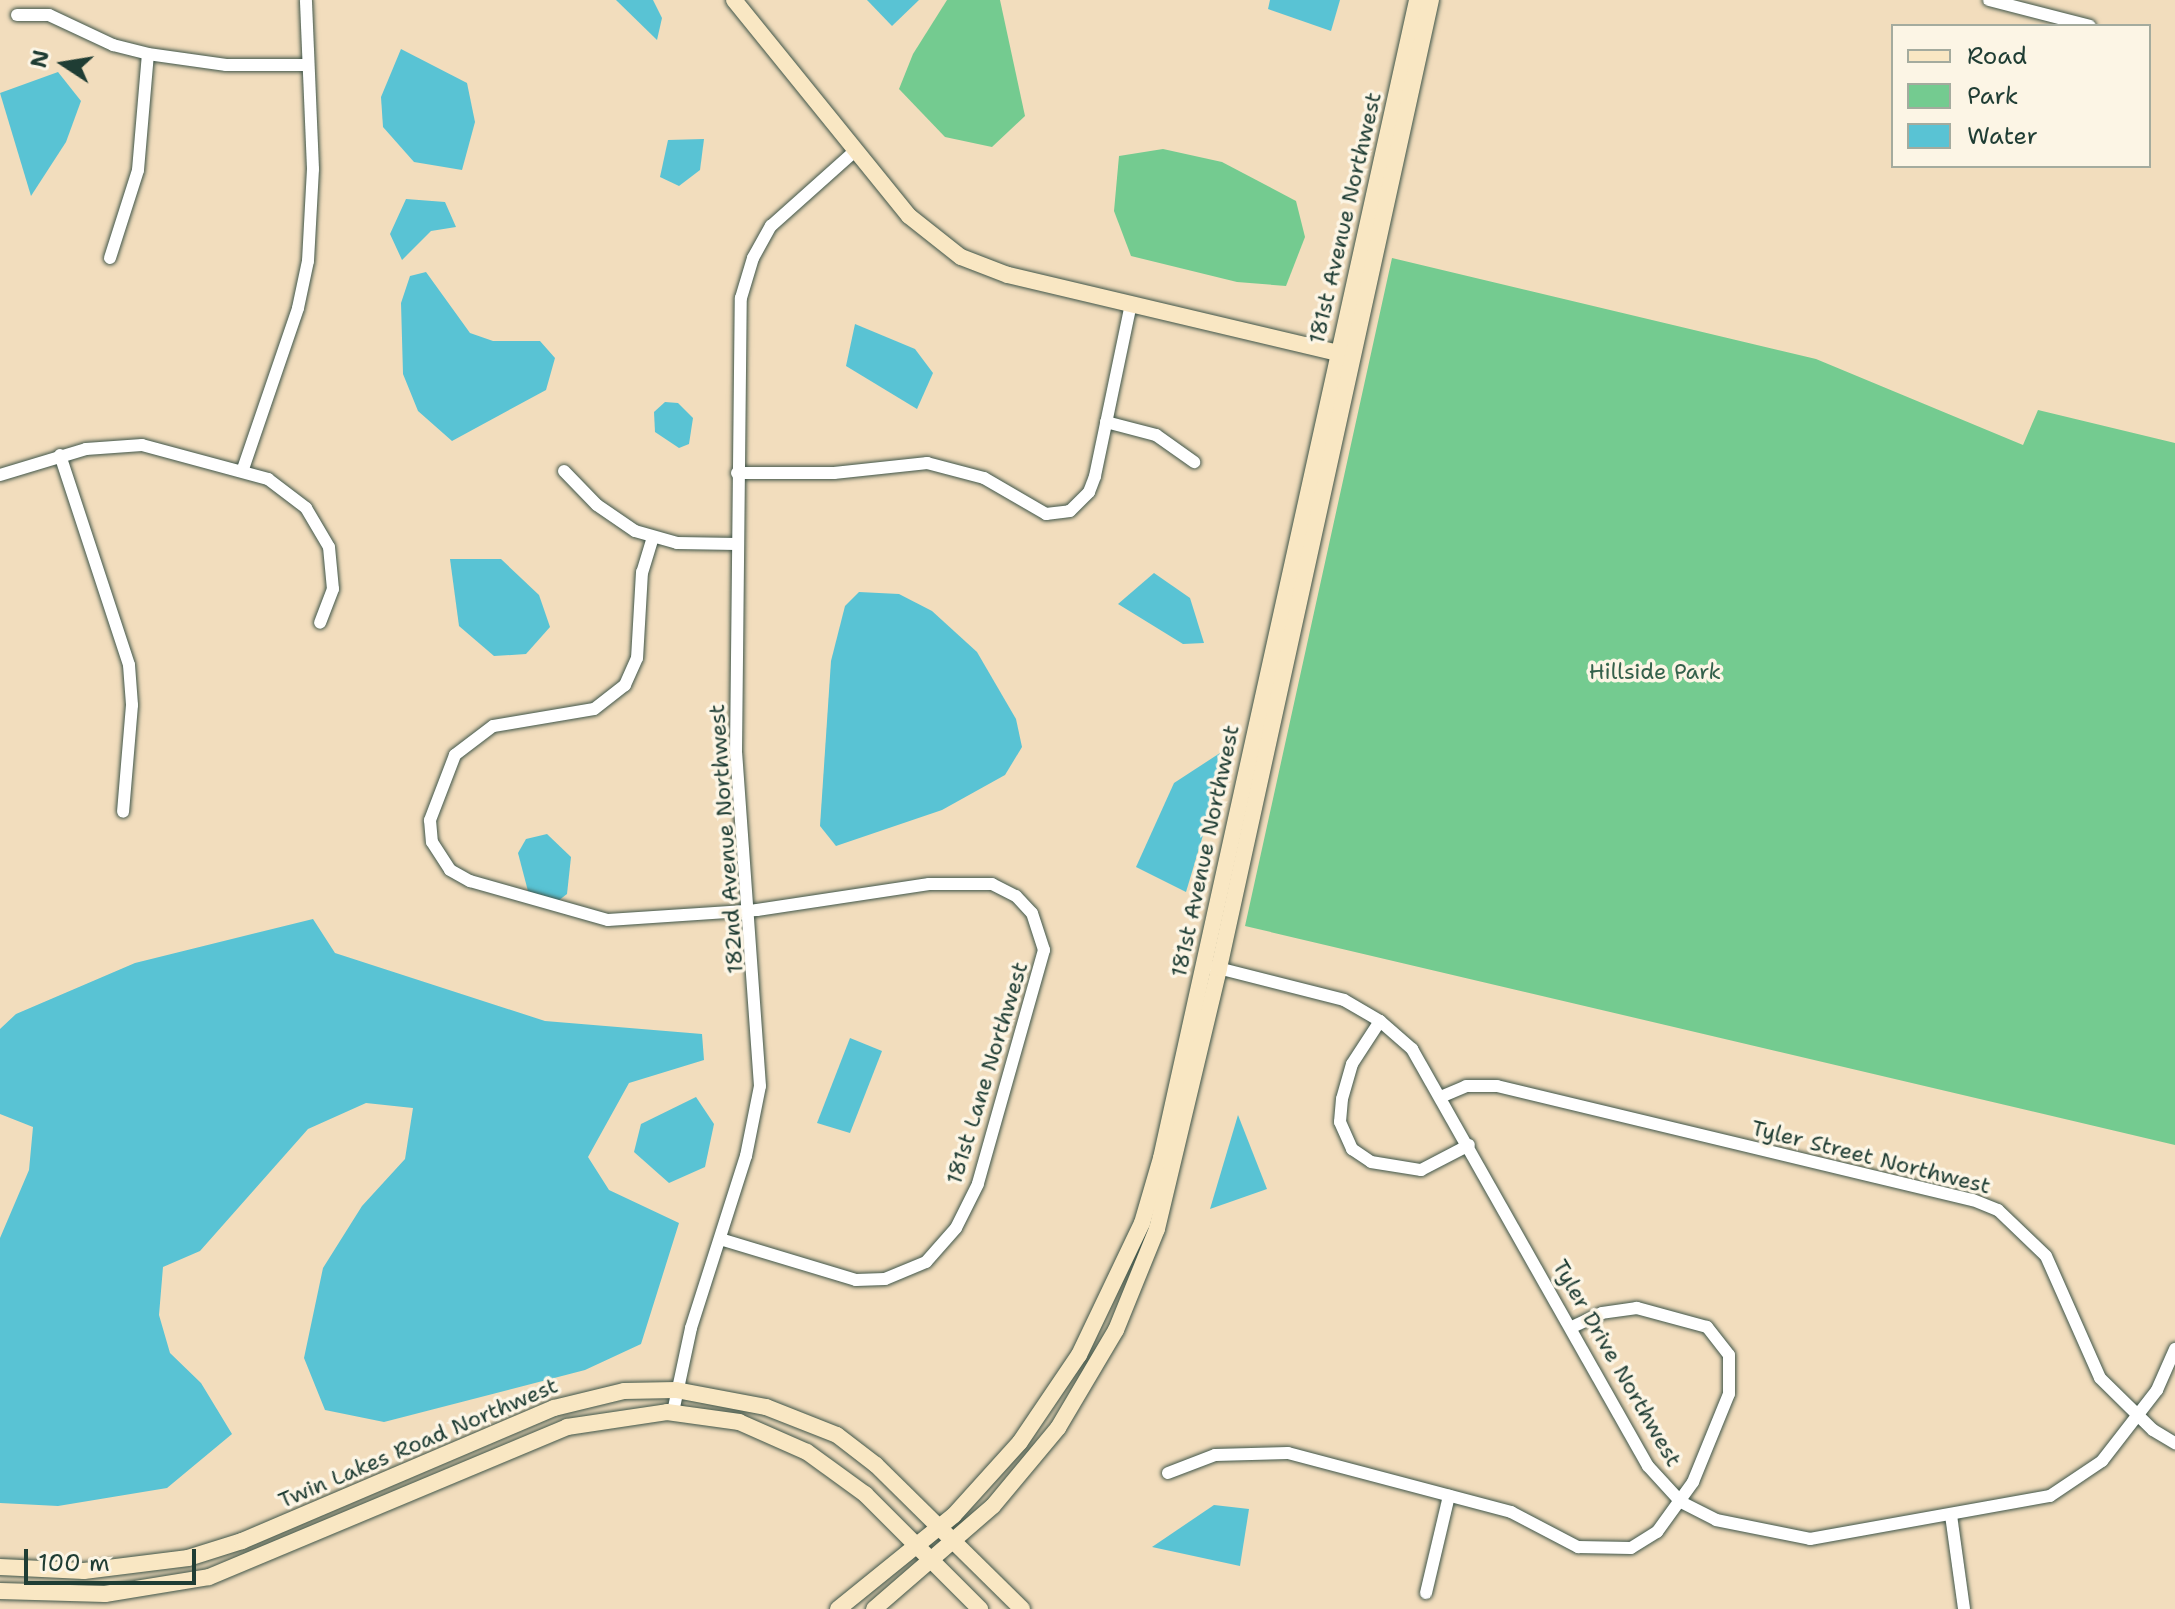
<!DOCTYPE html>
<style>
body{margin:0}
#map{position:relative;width:2175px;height:1609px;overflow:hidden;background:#f2ddbd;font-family:"Shantell Sans",sans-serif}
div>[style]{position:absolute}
.green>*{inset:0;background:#74cb90}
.water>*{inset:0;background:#59c3d4}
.roads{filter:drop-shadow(0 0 2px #3f5549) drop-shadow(0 0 2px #3f5549)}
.street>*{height:12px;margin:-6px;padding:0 6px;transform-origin:6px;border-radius:6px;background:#fff}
.secondary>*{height:16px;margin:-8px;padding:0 8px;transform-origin:8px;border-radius:8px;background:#f9e7c3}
span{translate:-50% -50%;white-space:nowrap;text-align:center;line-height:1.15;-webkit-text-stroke:7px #fcf5e5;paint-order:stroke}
.street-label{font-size:22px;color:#1f3d34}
.park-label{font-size:22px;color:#34604b}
.legend{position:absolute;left:1891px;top:24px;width:260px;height:144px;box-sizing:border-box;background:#fcf5e5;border:2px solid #a4ab9e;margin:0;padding:10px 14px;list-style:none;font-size:24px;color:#1f3d34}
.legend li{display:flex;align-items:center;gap:16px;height:40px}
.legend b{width:40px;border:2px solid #a4ab9e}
.north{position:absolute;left:24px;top:24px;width:80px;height:80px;-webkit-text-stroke:6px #fcf5e5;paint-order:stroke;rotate:282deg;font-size:22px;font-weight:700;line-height:32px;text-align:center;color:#1f3d34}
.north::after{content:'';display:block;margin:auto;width:28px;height:36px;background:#1f3d34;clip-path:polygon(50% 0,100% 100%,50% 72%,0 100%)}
.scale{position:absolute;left:24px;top:1549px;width:172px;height:36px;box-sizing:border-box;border:4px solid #1f3d34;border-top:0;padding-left:10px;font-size:24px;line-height:28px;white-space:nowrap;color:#1f3d34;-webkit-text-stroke:6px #fcf5e5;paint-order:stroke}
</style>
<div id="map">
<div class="green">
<div style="clip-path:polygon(947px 0,1000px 0,1025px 116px,992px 147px,945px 137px,899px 89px,913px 54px)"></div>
<div style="clip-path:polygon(1163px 149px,1222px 162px,1296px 201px,1305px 237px,1286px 286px,1237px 282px,1131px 256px,1114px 211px,1119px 156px)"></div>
<div style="clip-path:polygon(1392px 258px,1816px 359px,2023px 445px,2038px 410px,2175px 443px,2175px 1145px,1245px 926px)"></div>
</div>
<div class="water">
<div style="clip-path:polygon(616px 0,653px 0,662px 18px,657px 40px)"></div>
<div style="clip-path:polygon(867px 0,919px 0,892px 26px)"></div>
<div style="clip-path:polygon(1270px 0,1340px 0,1331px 31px,1268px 9px)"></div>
<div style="clip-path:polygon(401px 49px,467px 83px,475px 122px,462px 170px,414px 162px,383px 127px,381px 97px)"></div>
<div style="clip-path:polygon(58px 72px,81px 101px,66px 142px,31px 196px,0 93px)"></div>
<div style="clip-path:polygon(704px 139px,700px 170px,679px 186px,660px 177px,668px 140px)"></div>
<div style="clip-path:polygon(406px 199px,445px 202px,456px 227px,431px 231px,402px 260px,390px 234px)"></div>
<div style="clip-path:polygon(426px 272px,470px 333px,493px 341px,540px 341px,555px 358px,546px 390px,452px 441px,418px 411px,403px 374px,401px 303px,410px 276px)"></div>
<div style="clip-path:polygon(855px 324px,915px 349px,933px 373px,917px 409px,846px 366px)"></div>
<div style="clip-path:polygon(665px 402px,678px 403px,693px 418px,689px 444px,679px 448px,655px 432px,654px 412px)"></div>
<div style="clip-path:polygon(450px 559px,501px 559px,539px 595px,550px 627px,526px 654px,494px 656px,459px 626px)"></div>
<div style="clip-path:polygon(1154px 573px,1190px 598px,1204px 643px,1183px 644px,1118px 604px)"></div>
<div style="clip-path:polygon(859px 592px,899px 594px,932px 611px,977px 652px,1016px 719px,1022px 747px,1005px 775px,942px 810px,836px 846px,820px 826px,831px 661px,845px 606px)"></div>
<div style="clip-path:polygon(1220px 753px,1216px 792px,1186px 892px,1136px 867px,1174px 783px)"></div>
<div style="clip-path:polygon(547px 834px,571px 857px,567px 894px,554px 904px,529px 895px,518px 853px,526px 839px)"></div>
<div style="clip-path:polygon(313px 919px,335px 953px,545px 1021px,702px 1034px,704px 1060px,629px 1083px,588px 1157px,609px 1190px,679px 1223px,641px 1344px,585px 1370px,384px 1422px,325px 1410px,304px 1358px,323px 1268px,362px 1206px,405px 1159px,413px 1108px,366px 1103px,308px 1129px,200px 1251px,163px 1267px,159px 1315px,170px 1353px,201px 1383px,232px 1434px,167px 1488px,58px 1506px,0 1503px,0 1238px,29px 1170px,33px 1127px,0 1114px,0 1029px,16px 1014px,135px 963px)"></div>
<div style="clip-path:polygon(850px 1038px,882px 1051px,850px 1133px,817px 1123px)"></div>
<div style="clip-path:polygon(696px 1097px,714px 1124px,705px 1167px,669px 1183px,634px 1152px,641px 1124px)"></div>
<div style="clip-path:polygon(1238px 1115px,1267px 1189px,1210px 1209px)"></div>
<div style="clip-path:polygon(1214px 1505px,1249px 1509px,1240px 1566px,1152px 1547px)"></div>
</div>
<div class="roads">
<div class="street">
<div style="left:1989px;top:0;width:104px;rotate:14.4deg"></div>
<div style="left:17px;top:15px;width:32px"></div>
<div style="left:49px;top:15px;width:71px;rotate:25.1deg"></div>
<div style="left:113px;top:45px;width:36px;rotate:14deg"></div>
<div style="left:148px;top:54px;width:79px;rotate:8deg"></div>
<div style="left:226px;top:65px;width:81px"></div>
<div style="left:110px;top:258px;width:92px;rotate:-72.3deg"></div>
<div style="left:138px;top:170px;width:116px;rotate:-85.1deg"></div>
<div style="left:1106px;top:422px;width:52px;rotate:14.6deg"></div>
<div style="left:1156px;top:435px;width:47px;rotate:35.4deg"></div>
<div style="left:60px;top:455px;width:221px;rotate:71.8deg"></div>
<div style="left:129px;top:665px;width:40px;rotate:85.7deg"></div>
<div style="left:132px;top:705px;width:107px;rotate:94.8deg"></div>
<div style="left:243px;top:469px;width:170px;rotate:-71.1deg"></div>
<div style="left:298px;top:308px;width:48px;rotate:-78deg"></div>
<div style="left:308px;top:261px;width:92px;rotate:-86.9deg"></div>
<div style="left:313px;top:169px;width:169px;rotate:-92.4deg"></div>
<div style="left:564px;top:471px;width:47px;rotate:45.9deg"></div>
<div style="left:597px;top:505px;width:46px;rotate:34.4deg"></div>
<div style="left:635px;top:531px;width:44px;rotate:15.9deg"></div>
<div style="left:677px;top:543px;width:60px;rotate:1deg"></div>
<div style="left:737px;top:473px;width:97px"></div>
<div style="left:834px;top:473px;width:94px;rotate:-6.1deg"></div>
<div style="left:927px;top:463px;width:59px;rotate:14.7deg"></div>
<div style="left:984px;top:478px;width:72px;rotate:30.1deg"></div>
<div style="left:1046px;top:514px;width:24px;rotate:-7deg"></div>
<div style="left:1070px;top:511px;width:27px;rotate:-45deg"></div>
<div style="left:1089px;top:492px;width:17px;rotate:-69deg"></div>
<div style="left:1095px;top:476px;width:177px;rotate:-78.2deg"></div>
<div style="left:0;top:475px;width:90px;rotate:-16.8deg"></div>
<div style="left:86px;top:449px;width:56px;rotate:-4.1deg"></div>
<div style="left:142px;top:445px;width:131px;rotate:15.1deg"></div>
<div style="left:268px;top:479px;width:48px;rotate:37.3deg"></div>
<div style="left:306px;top:508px;width:45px;rotate:59.5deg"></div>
<div style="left:329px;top:547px;width:42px;rotate:84.6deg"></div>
<div style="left:333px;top:589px;width:36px;rotate:111deg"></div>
<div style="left:653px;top:537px;width:37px;rotate:107deg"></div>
<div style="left:642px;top:572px;width:86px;rotate:93.3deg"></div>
<div style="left:637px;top:658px;width:30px;rotate:114deg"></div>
<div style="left:625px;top:685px;width:39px;rotate:142deg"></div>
<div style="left:594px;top:709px;width:102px;rotate:170.4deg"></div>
<div style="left:493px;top:726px;width:48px;rotate:142.7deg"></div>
<div style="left:455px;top:755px;width:70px;rotate:111deg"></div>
<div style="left:430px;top:820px;width:22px;rotate:85deg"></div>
<div style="left:432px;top:842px;width:33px;rotate:57deg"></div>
<div style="left:450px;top:870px;width:23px;rotate:29deg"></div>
<div style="left:470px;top:881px;width:143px;rotate:15.8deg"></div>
<div style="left:608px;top:920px;width:149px;rotate:-3.8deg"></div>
<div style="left:757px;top:910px;width:174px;rotate:-8.6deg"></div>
<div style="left:929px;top:884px;width:63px"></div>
<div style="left:992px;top:884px;width:27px;rotate:27deg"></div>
<div style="left:1016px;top:896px;width:23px;rotate:47deg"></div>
<div style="left:1032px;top:913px;width:39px;rotate:72deg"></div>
<div style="left:1044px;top:950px;width:243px;rotate:105.8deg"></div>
<div style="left:978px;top:1184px;width:49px;rotate:116.6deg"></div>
<div style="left:956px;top:1228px;width:45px;rotate:131.4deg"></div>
<div style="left:926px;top:1262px;width:44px;rotate:157.5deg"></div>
<div style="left:885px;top:1279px;width:29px;rotate:178deg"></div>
<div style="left:856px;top:1280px;width:142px;rotate:-163.2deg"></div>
<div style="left:1214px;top:967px;width:134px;rotate:14.2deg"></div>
<div style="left:1344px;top:1000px;width:42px;rotate:30.3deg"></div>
<div style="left:1380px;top:1021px;width:43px;rotate:41.2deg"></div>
<div style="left:1412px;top:1049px;width:479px;rotate:60.5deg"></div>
<div style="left:1648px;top:1466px;width:49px;rotate:47.5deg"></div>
<div style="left:1681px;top:1502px;width:39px;rotate:27deg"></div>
<div style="left:1716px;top:1520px;width:96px;rotate:11.4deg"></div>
<div style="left:1810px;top:1539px;width:244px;rotate:-10.2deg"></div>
<div style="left:2050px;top:1496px;width:63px;rotate:-33.9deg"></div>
<div style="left:2102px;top:1461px;width:90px;rotate:-52.2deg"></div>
<div style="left:2157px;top:1390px;width:45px;rotate:-66.3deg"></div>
<div style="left:1380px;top:1021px;width:51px;rotate:123.1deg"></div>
<div style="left:1352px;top:1064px;width:36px;rotate:106deg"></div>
<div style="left:1342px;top:1099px;width:23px;rotate:95deg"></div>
<div style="left:1340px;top:1122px;width:30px;rotate:66deg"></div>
<div style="left:1352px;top:1149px;width:23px;rotate:34deg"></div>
<div style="left:1371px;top:1162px;width:51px;rotate:9.1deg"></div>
<div style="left:1421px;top:1170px;width:54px;rotate:-27.5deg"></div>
<div style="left:1443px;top:1096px;width:25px;rotate:-23deg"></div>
<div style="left:1466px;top:1086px;width:31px"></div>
<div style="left:1497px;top:1086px;width:489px;rotate:13.5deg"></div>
<div style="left:1973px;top:1200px;width:27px;rotate:22deg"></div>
<div style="left:1998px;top:1210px;width:66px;rotate:43.8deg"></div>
<div style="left:2046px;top:1256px;width:133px;rotate:66.1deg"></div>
<div style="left:2100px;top:1378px;width:74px;rotate:44.5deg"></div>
<div style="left:2153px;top:1430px;width:26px;rotate:31deg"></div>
<div style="left:673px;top:1412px;width:86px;rotate:-77.9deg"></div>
<div style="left:691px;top:1328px;width:181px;rotate:-72.3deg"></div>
<div style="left:746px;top:1156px;width:71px;rotate:-78.7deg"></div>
<div style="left:760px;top:1086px;width:334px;rotate:-94.1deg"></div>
<div style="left:736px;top:753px;width:455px;rotate:-89.4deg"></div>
<div style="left:741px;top:298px;width:42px;rotate:-73.3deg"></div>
<div style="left:753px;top:258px;width:37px;rotate:-61deg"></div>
<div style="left:771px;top:226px;width:113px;rotate:-41.8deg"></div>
<div style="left:1168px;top:1473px;width:50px;rotate:-21deg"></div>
<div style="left:1215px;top:1455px;width:73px;rotate:-1.6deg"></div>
<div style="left:1288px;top:1453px;width:231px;rotate:14.8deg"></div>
<div style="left:1511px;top:1512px;width:76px;rotate:27.6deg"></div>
<div style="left:1578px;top:1547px;width:53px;rotate:1.1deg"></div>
<div style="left:1631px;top:1548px;width:31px;rotate:-32deg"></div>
<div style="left:1657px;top:1532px;width:62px;rotate:-54.2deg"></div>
<div style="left:1693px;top:1482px;width:95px;rotate:-67.8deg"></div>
<div style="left:1729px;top:1394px;width:39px;rotate:-90deg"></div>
<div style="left:1729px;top:1355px;width:36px;rotate:-128deg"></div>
<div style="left:1707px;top:1327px;width:73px;rotate:-164.8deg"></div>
<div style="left:1637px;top:1308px;width:35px;rotate:172deg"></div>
<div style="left:1602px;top:1313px;width:33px;rotate:155deg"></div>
<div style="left:1951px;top:1515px;width:95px;rotate:82.1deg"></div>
<div style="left:1426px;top:1593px;width:100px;rotate:-76.7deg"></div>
</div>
<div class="secondary">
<div style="left:734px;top:0;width:278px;rotate:51deg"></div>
<div style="left:909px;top:216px;width:66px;rotate:38.3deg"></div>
<div style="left:961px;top:257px;width:50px;rotate:21deg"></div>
<div style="left:1008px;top:275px;width:348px;rotate:13.3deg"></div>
<div style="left:0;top:1567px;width:84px;rotate:2.7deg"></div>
<div style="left:84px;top:1571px;width:105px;rotate:-7.1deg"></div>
<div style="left:188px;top:1558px;width:57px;rotate:-17.5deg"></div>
<div style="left:242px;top:1541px;width:339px;rotate:-23.1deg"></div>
<div style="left:554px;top:1408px;width:72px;rotate:-13.7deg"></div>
<div style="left:624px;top:1391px;width:52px;rotate:-1.1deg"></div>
<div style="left:676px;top:1390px;width:92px;rotate:10.7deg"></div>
<div style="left:766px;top:1407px;width:76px;rotate:21.5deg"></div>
<div style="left:837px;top:1435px;width:49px;rotate:37.6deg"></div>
<div style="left:876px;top:1465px;width:205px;rotate:44.6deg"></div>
<div style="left:0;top:1591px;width:105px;rotate:1.6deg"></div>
<div style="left:105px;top:1594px;width:105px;rotate:-9.3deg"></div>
<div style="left:209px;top:1577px;width:388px;rotate:-22.7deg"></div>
<div style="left:567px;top:1427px;width:101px;rotate:-8.5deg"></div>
<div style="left:667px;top:1412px;width:73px;rotate:7.9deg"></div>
<div style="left:739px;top:1422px;width:74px;rotate:23.8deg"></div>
<div style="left:807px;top:1452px;width:72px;rotate:35.9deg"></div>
<div style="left:865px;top:1494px;width:163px;rotate:45deg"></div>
<div style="left:838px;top:1609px;width:149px;rotate:-39deg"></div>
<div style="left:954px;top:1515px;width:98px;rotate:-47.9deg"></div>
<div style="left:1020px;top:1442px;width:105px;rotate:-55.9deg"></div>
<div style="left:1079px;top:1355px;width:146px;rotate:-64.5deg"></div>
<div style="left:1142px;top:1223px;width:68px;rotate:-73.7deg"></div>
<div style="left:1161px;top:1158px;width:1186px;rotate:-77.53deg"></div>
<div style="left:874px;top:1609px;width:157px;rotate:-40.9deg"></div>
<div style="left:993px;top:1506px;width:102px;rotate:-50.2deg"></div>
<div style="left:1058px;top:1428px;width:114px;rotate:-59.4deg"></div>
<div style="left:1116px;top:1330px;width:109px;rotate:-67.9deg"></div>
<div style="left:1157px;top:1229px;width:268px;rotate:-76.6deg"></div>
<div style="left:1219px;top:968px;width:991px;rotate:-77.65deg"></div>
</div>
</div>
<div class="street-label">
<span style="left:1345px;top:218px;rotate:-77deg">181st Avenue Northwest</span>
<span style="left:726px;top:839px;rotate:-94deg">182nd Avenue Northwest</span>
<span style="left:1205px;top:851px;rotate:-78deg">181st Avenue Northwest</span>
<span style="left:987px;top:1073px;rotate:-73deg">181st Lane Northwest</span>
<span style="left:1871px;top:1157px;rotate:14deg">Tyler Street Northwest</span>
<span style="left:1617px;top:1363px;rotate:60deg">Tyler Drive Northwest</span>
<span style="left:418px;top:1443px;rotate:-23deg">Twin Lakes Road Northwest</span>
</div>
<div class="park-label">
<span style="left:1655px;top:672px">Hillside Park</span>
</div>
<ul class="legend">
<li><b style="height:10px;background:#f9e7c3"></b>Road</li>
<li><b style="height:22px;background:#74cb90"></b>Park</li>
<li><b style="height:22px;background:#59c3d4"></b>Water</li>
</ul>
<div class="north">N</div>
<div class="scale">100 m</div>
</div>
